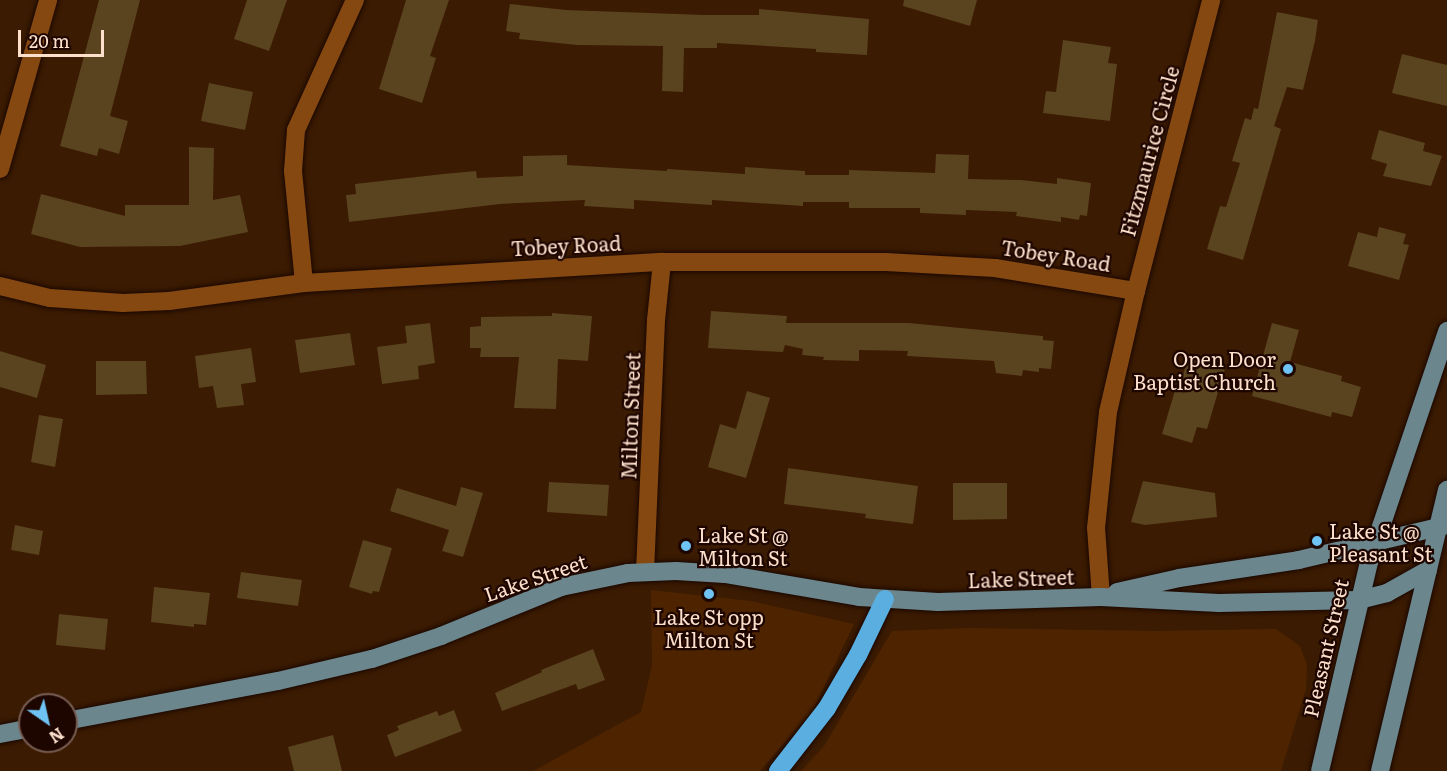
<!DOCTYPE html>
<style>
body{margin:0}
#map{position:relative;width:1447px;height:771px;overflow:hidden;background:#3b1b01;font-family:Literata,serif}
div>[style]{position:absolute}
.green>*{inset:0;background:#4e2400}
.building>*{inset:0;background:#5a431f}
.roads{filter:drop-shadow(0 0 2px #1b0800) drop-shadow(0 0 2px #1b0800)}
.minor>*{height:18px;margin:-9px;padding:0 9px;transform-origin:9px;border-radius:9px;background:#854811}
.major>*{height:18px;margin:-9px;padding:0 9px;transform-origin:9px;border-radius:9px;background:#6b868d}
.highway>*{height:18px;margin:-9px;padding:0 9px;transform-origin:9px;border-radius:9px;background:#5aafe0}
.dots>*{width:16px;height:16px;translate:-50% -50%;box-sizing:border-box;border:3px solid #1e0600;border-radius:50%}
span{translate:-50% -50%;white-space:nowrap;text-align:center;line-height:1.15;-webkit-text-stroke:4.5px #1e0600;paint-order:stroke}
.street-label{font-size:20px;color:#fde0cc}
.poi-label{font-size:20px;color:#fde0cc}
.right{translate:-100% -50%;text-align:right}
.left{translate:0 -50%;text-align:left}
.north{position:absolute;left:18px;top:693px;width:60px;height:60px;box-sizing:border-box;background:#1e0600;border:2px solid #775d52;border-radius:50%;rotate:146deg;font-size:16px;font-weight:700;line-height:24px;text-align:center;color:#fde0cc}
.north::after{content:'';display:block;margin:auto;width:21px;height:27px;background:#6ec2f4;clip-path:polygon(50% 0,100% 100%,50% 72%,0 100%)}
.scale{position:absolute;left:18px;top:30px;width:86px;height:27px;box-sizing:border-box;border:3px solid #fde0cc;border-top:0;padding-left:8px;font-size:18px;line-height:21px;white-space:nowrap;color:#fde0cc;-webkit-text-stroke:4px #1e0600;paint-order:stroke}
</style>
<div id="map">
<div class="green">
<div style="clip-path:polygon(651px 590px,751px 601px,854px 624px,813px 710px,760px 771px,533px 771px,641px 712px,652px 665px)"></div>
<div style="clip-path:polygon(968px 628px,1157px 631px,1276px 629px,1300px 646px,1307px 665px,1306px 689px,1281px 771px,801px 771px,824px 746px,892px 631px)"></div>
</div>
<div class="building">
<div style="clip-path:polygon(99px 0,140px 0,110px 116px,128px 121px,119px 154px,99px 148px,97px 156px,60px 146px)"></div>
<div style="clip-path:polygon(247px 0,287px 0,269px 51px,234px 39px)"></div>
<div style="clip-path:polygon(406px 0,449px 0,430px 56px,436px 58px,422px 103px,379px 89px)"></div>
<div style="clip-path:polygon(904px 0,977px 0,970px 26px,903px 6px)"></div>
<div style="clip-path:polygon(510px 4px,566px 10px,705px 15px,759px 15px,759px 9px,869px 19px,867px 55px,816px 52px,816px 49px,717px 43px,717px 48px,684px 48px,683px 92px,662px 91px,663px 46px,577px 45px,519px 39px,520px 33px,506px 31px)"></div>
<div style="clip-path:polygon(1277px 12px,1318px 20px,1315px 41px,1303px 90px,1287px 87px,1274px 126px,1281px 129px,1243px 260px,1207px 249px,1220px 206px,1226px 207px,1240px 163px,1232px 161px,1245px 118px,1251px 120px,1254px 108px,1258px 109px)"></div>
<div style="clip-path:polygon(1063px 40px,1111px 47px,1108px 63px,1117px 64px,1110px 121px,1043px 113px,1046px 91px,1056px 92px)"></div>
<div style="clip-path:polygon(1402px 54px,1447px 65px,1447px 106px,1392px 93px)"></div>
<div style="clip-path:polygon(209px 83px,253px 92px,245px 130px,201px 121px)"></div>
<div style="clip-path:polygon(1379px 130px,1425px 143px,1423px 151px,1442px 156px,1431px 186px,1383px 176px,1387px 164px,1371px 159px)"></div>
<div style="clip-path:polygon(189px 147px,214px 148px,213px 200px,240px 195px,248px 232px,180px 246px,80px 247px,31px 234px,41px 194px,125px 216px,125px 205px,189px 205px)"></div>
<div style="clip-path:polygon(936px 154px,969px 155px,968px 179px,1021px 180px,1057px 184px,1057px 178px,1091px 183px,1087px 216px,1080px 215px,1079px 220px,1061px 217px,1061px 222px,1016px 216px,1017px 212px,966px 210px,966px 215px,920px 213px,920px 208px,849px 208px,849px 202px,803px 202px,803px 206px,712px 200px,712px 205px,634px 200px,634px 209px,584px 206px,585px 200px,500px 204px,349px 222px,346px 195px,356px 194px,355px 184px,443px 174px,476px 171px,477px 178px,523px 176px,523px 156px,567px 155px,567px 165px,667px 171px,667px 169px,745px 174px,745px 167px,805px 171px,805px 175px,849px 175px,849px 170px,935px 173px)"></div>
<div style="clip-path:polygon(1379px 227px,1406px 234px,1403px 244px,1409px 245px,1399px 280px,1348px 266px,1358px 232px,1377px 237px)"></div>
<div style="clip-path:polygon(711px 311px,787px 316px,786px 323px,909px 323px,1043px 336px,1043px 340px,1054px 341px,1051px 369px,1039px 368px,1039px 372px,1023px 370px,1022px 376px,996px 373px,994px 361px,907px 356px,908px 351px,859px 350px,859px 361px,823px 360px,824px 357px,802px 355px,803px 349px,785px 345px,783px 352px,708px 348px)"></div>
<div style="clip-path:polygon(552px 313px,592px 316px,588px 361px,558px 359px,556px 409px,514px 408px,519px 357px,480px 357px,481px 348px,470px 348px,470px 327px,481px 326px,481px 317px,552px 316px)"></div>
<div style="clip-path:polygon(430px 323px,435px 363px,418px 366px,419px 379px,382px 384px,377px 347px,407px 343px,405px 326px)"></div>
<div style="clip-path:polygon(1272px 323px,1299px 330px,1290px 362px,1342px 376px,1341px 381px,1361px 387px,1352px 417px,1332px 412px,1331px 417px,1252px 396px)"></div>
<div style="clip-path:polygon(350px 333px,355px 365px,300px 373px,295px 340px)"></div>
<div style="clip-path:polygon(251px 348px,256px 382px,241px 384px,244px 405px,217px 408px,213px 386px,199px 388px,195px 356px)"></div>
<div style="clip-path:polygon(0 351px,46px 365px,37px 398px,0 387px)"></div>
<div style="clip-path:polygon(1188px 358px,1225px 369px,1207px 429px,1197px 427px,1192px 443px,1162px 434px,1176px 387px,1179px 388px)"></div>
<div style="clip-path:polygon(96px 361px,146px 361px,147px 394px,96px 395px)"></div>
<div style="clip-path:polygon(747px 391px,770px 398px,746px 478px,708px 467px,720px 424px,736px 429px)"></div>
<div style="clip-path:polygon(39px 415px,63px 419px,55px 467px,31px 462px)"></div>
<div style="clip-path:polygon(788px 468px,918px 486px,913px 524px,865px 518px,866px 514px,784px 504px)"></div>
<div style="clip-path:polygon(1143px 481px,1215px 493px,1217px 517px,1145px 525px,1131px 522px)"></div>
<div style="clip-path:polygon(549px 482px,609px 485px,607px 516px,547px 512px)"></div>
<div style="clip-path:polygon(953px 483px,1007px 483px,1007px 519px,953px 520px)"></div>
<div style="clip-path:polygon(461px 487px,483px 493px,463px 557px,442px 551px,449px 530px,390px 511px,397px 488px,456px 506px)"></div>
<div style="clip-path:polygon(15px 525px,43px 531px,39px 555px,11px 550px)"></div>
<div style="clip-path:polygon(363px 540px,392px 548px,379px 592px,373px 591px,372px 594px,349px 587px)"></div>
<div style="clip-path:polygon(241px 572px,302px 580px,298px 606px,237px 598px)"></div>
<div style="clip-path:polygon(154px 587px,210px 593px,206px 625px,194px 624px,194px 627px,151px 622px)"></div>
<div style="clip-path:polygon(59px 614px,108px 619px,105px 650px,56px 645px)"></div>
<div style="clip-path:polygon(593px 649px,605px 680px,578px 690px,576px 684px,502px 711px,495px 693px,542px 672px,541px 670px)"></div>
<div style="clip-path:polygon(454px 710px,462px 731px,395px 757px,387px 735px,399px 730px,397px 726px,437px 711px,439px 716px)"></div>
<div style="clip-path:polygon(333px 735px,342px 771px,294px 771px,288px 747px)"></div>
</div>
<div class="roads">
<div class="minor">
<div style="left:0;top:169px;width:176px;rotate:-74.1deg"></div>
<div style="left:304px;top:283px;width:113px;rotate:-95.6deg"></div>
<div style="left:293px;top:171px;width:41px;rotate:-85.8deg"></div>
<div style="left:296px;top:130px;width:143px;rotate:-65.6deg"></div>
<div style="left:0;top:286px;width:51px;rotate:13.5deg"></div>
<div style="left:50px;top:298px;width:73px;rotate:3.9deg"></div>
<div style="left:123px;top:303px;width:46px;rotate:-2.5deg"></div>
<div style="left:169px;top:301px;width:136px;rotate:-7.6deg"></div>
<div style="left:304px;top:283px;width:359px;rotate:-3.4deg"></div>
<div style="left:662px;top:262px;width:224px"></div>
<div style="left:886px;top:262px;width:109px;rotate:3.2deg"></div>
<div style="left:995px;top:268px;width:143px;rotate:9.3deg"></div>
<div style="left:645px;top:572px;width:252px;rotate:-87.5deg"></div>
<div style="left:656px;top:320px;width:58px;rotate:-84.1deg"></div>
<div style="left:1101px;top:597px;width:69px;rotate:-94.1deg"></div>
<div style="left:1096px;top:528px;width:117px;rotate:-84.1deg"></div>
<div style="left:1108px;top:412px;width:124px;rotate:-77deg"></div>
<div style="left:1136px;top:291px;width:301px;rotate:-75.5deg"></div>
</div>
<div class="major">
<div style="left:1117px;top:592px;width:64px;rotate:-12.7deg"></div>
<div style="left:1179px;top:578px;width:121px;rotate:-8.5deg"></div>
<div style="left:1299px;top:560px;width:152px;rotate:-13.3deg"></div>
<div style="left:66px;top:721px;width:216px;rotate:-10.7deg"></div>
<div style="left:278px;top:681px;width:97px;rotate:-13.2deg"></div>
<div style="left:372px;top:659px;width:73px;rotate:-18.4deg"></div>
<div style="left:441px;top:636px;width:130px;rotate:-22.2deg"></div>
<div style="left:561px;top:587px;width:68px;rotate:-11.8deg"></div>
<div style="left:628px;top:573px;width:48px;rotate:-2.4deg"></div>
<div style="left:676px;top:571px;width:49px;rotate:3.5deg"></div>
<div style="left:725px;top:574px;width:136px;rotate:9.7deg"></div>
<div style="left:859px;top:597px;width:79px;rotate:3.6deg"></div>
<div style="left:938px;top:602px;width:163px;rotate:-1.8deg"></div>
<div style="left:1101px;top:597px;width:118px;rotate:2.9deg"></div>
<div style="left:1219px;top:603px;width:140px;rotate:-1.2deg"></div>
<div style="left:1359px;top:600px;width:29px;rotate:-14deg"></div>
<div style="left:1387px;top:593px;width:47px;rotate:-29.3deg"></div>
<div style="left:0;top:734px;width:31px;rotate:-11deg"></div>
<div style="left:1320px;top:771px;width:215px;rotate:-76.8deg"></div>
<div style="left:1369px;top:562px;width:244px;rotate:-71.3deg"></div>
<div style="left:1380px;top:771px;width:289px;rotate:-76.6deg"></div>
</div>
<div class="highway">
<div style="left:778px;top:771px;width:80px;rotate:-52.1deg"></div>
<div style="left:827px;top:708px;width:61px;rotate:-59.7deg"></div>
<div style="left:858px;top:655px;width:62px;rotate:-64.3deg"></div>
</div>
</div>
<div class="dots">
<div style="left:1288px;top:369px;background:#6ec2f4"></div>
<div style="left:1317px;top:541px;background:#6ec2f4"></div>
<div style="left:686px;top:546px;background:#6ec2f4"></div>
<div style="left:709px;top:594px;background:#6ec2f4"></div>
</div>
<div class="street-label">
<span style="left:1149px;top:151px;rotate:-75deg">Fitzmaurice Circle</span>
<span style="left:566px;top:245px;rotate:-3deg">Tobey Road</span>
<span style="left:1056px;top:255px;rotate:9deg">Tobey Road</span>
<span style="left:630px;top:416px;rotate:-88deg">Milton Street</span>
<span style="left:535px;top:577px;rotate:-19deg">Lake Street</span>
<span style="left:1021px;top:578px;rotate:-2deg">Lake Street</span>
<span style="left:1325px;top:648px;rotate:-77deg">Pleasant Street</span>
</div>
<div class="poi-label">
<span class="right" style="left:1276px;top:370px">Open Door<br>Baptist Church</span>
<span class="left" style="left:1329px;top:542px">Lake St @<br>Pleasant St</span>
<span class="left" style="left:698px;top:546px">Lake St @<br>Milton St</span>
<span style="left:709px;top:628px">Lake St opp<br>Milton St</span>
</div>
<div class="north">N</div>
<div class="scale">20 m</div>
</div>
